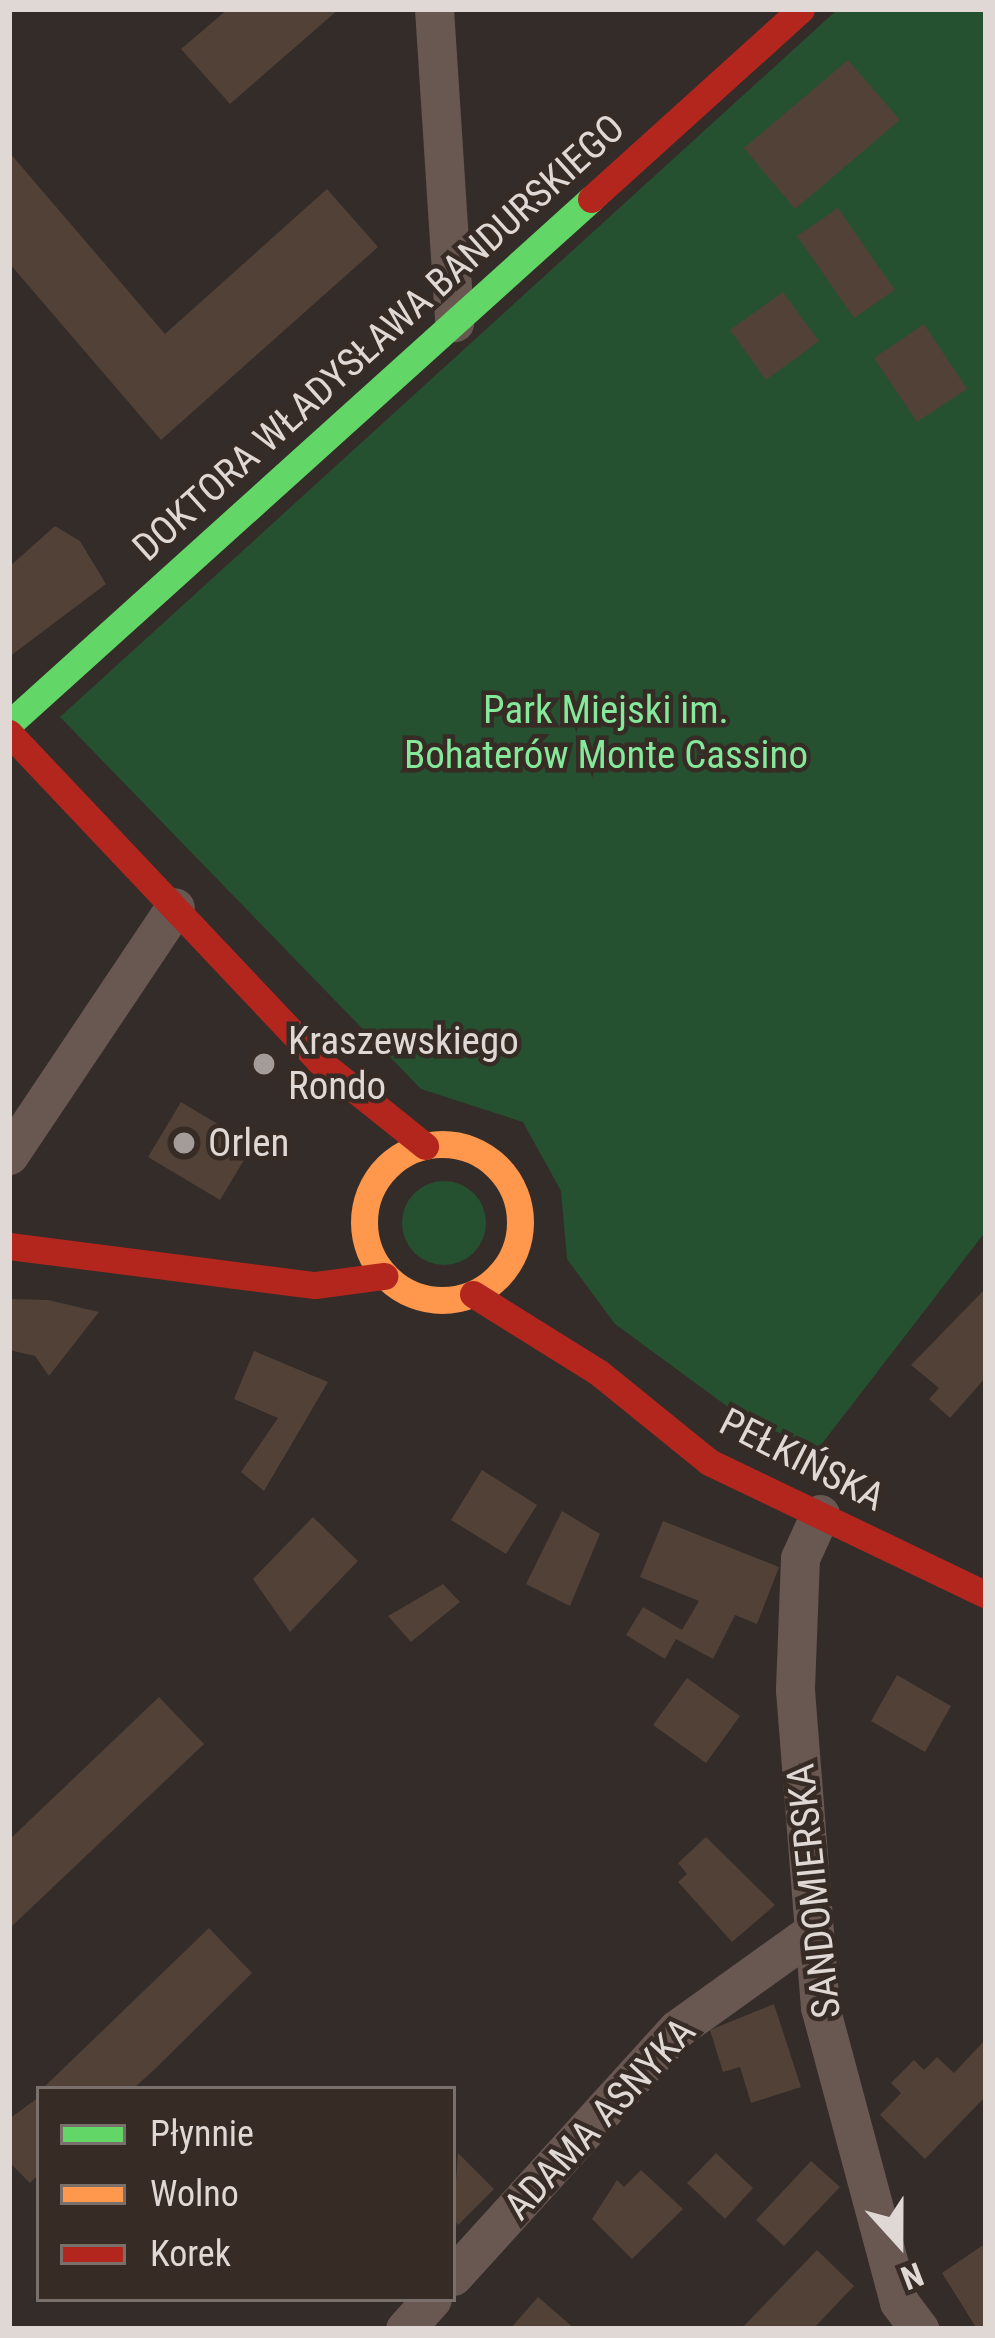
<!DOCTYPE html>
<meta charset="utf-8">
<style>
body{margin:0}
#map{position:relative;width:995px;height:2338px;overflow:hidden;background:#332c29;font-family:"Roboto Condensed",sans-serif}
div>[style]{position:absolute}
.green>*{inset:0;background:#265130}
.round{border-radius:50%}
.building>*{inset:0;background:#514136}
.street>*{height:39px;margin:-19.5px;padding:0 19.5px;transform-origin:19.5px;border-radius:19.5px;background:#695752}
.fast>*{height:27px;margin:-13.5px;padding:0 13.5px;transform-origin:13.5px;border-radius:13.5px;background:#63d668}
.slow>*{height:27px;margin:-13.5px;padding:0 13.5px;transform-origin:13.5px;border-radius:13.5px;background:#ff974d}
.slow>.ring{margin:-13.5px;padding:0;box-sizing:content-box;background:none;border:27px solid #ff974d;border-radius:50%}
.jam>*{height:27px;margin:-13.5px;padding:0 13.5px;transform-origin:13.5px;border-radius:13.5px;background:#b3261e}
.dots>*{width:33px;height:33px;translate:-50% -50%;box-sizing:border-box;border:6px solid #372b25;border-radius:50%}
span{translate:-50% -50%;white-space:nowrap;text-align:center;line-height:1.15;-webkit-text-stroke:9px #372b25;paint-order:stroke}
.street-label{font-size:39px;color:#dfd8d4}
.park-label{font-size:39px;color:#84e99a}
.poi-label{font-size:39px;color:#dfd8d4}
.left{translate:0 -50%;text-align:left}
.frame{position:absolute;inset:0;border:12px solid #dfd8d4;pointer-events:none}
.legend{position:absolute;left:36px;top:2086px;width:420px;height:216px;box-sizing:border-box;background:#372b25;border:3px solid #7a706b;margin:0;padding:15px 21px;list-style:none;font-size:36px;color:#dfd8d4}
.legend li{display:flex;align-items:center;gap:24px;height:60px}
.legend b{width:60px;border:3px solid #7a706b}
.north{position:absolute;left:839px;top:2182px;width:120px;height:120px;-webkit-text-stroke:9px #372b25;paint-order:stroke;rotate:159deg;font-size:33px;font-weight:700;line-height:48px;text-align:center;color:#dfd8d4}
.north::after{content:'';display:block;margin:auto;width:42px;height:54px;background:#dfd8d4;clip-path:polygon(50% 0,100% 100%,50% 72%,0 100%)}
</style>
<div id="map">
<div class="green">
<div style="clip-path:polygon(838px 9px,986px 9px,986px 1231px,817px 1450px,739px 1415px,615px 1324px,567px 1259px,561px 1191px,523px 1122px,421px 1089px,60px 717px)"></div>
<div class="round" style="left:402px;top:1181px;width:84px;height:84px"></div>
</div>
<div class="building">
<div style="clip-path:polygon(228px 9px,339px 9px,230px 104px,181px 49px)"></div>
<div style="clip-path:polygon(848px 60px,900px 120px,795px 209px,744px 148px)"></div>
<div style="clip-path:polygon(9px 152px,165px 334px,327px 189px,378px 247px,161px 440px,9px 263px)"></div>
<div style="clip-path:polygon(838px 208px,895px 290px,854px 318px,797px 236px)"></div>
<div style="clip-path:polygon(783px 292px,819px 341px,766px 380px,730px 330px)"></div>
<div style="clip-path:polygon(924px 324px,967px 389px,917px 422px,874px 358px)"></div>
<div style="clip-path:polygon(55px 526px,80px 541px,106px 584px,9px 657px,9px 567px)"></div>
<div style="clip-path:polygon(181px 1102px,253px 1145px,220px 1200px,148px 1157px)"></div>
<div style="clip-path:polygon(986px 1288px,986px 1377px,950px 1418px,929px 1399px,939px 1388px,911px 1365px)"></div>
<div style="clip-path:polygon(9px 1299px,48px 1300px,99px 1312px,49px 1376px,35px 1356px,9px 1350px)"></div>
<div style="clip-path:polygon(254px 1351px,328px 1382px,264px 1491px,241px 1472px,278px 1418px,234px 1399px)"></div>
<div style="clip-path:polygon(482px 1470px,537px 1505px,506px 1554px,451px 1520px)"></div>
<div style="clip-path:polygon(562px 1511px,600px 1534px,570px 1606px,526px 1584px)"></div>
<div style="clip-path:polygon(313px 1517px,358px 1561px,290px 1632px,253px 1579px)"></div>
<div style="clip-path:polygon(663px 1521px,779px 1567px,757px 1624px,735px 1615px,713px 1659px,676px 1639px,665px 1659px,626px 1635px,643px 1607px,682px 1630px,699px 1601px,640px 1577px)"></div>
<div style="clip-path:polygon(443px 1584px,460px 1602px,411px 1642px,388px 1616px)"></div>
<div style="clip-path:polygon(897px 1675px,951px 1706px,925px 1752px,871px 1721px)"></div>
<div style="clip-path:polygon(687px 1678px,740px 1716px,706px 1763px,653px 1725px)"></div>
<div style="clip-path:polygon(159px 1697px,204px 1744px,9px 1929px,9px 1840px)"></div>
<div style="clip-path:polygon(706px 1837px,775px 1905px,732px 1942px,678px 1882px,687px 1874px,678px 1863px)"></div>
<div style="clip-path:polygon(209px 1928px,252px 1973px,155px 2069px,133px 2089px,42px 2089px)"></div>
<div style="clip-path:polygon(774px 2004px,801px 2087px,751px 2103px,740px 2067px,723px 2072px,710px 2030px)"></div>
<div style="clip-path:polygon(983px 2042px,986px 2096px,925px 2159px,880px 2115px,901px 2093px,891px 2083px,914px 2060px,924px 2070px,937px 2057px,954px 2073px)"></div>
<div style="clip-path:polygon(39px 2097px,39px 2174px,30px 2183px,9px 2162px,9px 2119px)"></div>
<div style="clip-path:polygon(458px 2153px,494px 2189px,458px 2225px,453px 2219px)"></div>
<div style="clip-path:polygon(716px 2153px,753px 2188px,725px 2219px,687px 2183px)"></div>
<div style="clip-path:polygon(811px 2161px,840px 2187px,784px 2246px,756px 2220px)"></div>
<div style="clip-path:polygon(641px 2170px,683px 2209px,632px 2259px,592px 2219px,617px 2180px,624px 2187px)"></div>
<div style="clip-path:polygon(986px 2243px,986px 2329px,977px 2329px,942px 2273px)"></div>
<div style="clip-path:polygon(817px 2250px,854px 2286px,813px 2329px,741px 2329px)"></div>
<div style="clip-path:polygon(538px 2297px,575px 2329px,510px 2329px)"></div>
</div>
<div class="street">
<div style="left:434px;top:9px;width:314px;rotate:86.3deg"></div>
<div style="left:9px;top:1155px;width:298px;rotate:-56.2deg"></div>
<div style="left:820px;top:1514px;width:48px;rotate:114.4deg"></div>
<div style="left:800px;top:1558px;width:132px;rotate:92.2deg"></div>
<div style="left:795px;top:1690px;width:318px;rotate:85.5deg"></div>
<div style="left:820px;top:2007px;width:305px;rotate:75deg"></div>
<div style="left:899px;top:2302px;width:34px;rotate:53deg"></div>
<div style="left:453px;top:2276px;width:333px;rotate:-47.8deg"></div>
<div style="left:677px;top:2029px;width:168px;rotate:-35.6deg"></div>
<div style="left:405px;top:2329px;width:40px;rotate:-48deg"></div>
</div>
<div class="fast">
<div style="left:9px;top:724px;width:784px;rotate:-42.05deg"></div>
</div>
<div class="slow">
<div class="ring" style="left:364px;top:1144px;width:129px;height:129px"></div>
</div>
<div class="jam">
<div style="left:591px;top:199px;width:283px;rotate:-42.1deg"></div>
<div style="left:9px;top:733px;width:451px;rotate:46.6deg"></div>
<div style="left:319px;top:1061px;width:136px;rotate:38.7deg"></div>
<div style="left:9px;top:1246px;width:308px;rotate:7.3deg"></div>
<div style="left:315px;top:1285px;width:70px;rotate:-7.4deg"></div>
<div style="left:473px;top:1294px;width:147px;rotate:32deg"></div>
<div style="left:598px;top:1372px;width:143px;rotate:39deg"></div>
<div style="left:709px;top:1462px;width:307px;rotate:25.6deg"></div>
</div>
<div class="dots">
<div style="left:264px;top:1064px;background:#a39c98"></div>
<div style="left:184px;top:1143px;background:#a39c98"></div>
</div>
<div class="street-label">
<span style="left:379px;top:338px;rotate:-42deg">DOKTORA WŁADYSŁAWA BANDURSKIEGO</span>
<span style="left:802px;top:1460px;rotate:27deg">PEŁKIŃSKA</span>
<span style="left:814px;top:1891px;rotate:-96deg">SANDOMIERSKA</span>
<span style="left:600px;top:2119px;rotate:-47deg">ADAMA ASNYKA</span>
</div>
<div class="park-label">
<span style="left:606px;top:733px">Park Miejski im.<br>Bohaterów Monte Cassino</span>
</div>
<div class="poi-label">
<span class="left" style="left:288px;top:1064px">Kraszewskiego<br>Rondo</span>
<span class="left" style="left:208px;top:1143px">Orlen</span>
</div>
<div class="frame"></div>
<ul class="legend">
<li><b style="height:15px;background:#63d668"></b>Płynnie</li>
<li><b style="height:15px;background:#ff974d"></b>Wolno</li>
<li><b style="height:15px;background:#b3261e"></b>Korek</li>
</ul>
<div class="north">N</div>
</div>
